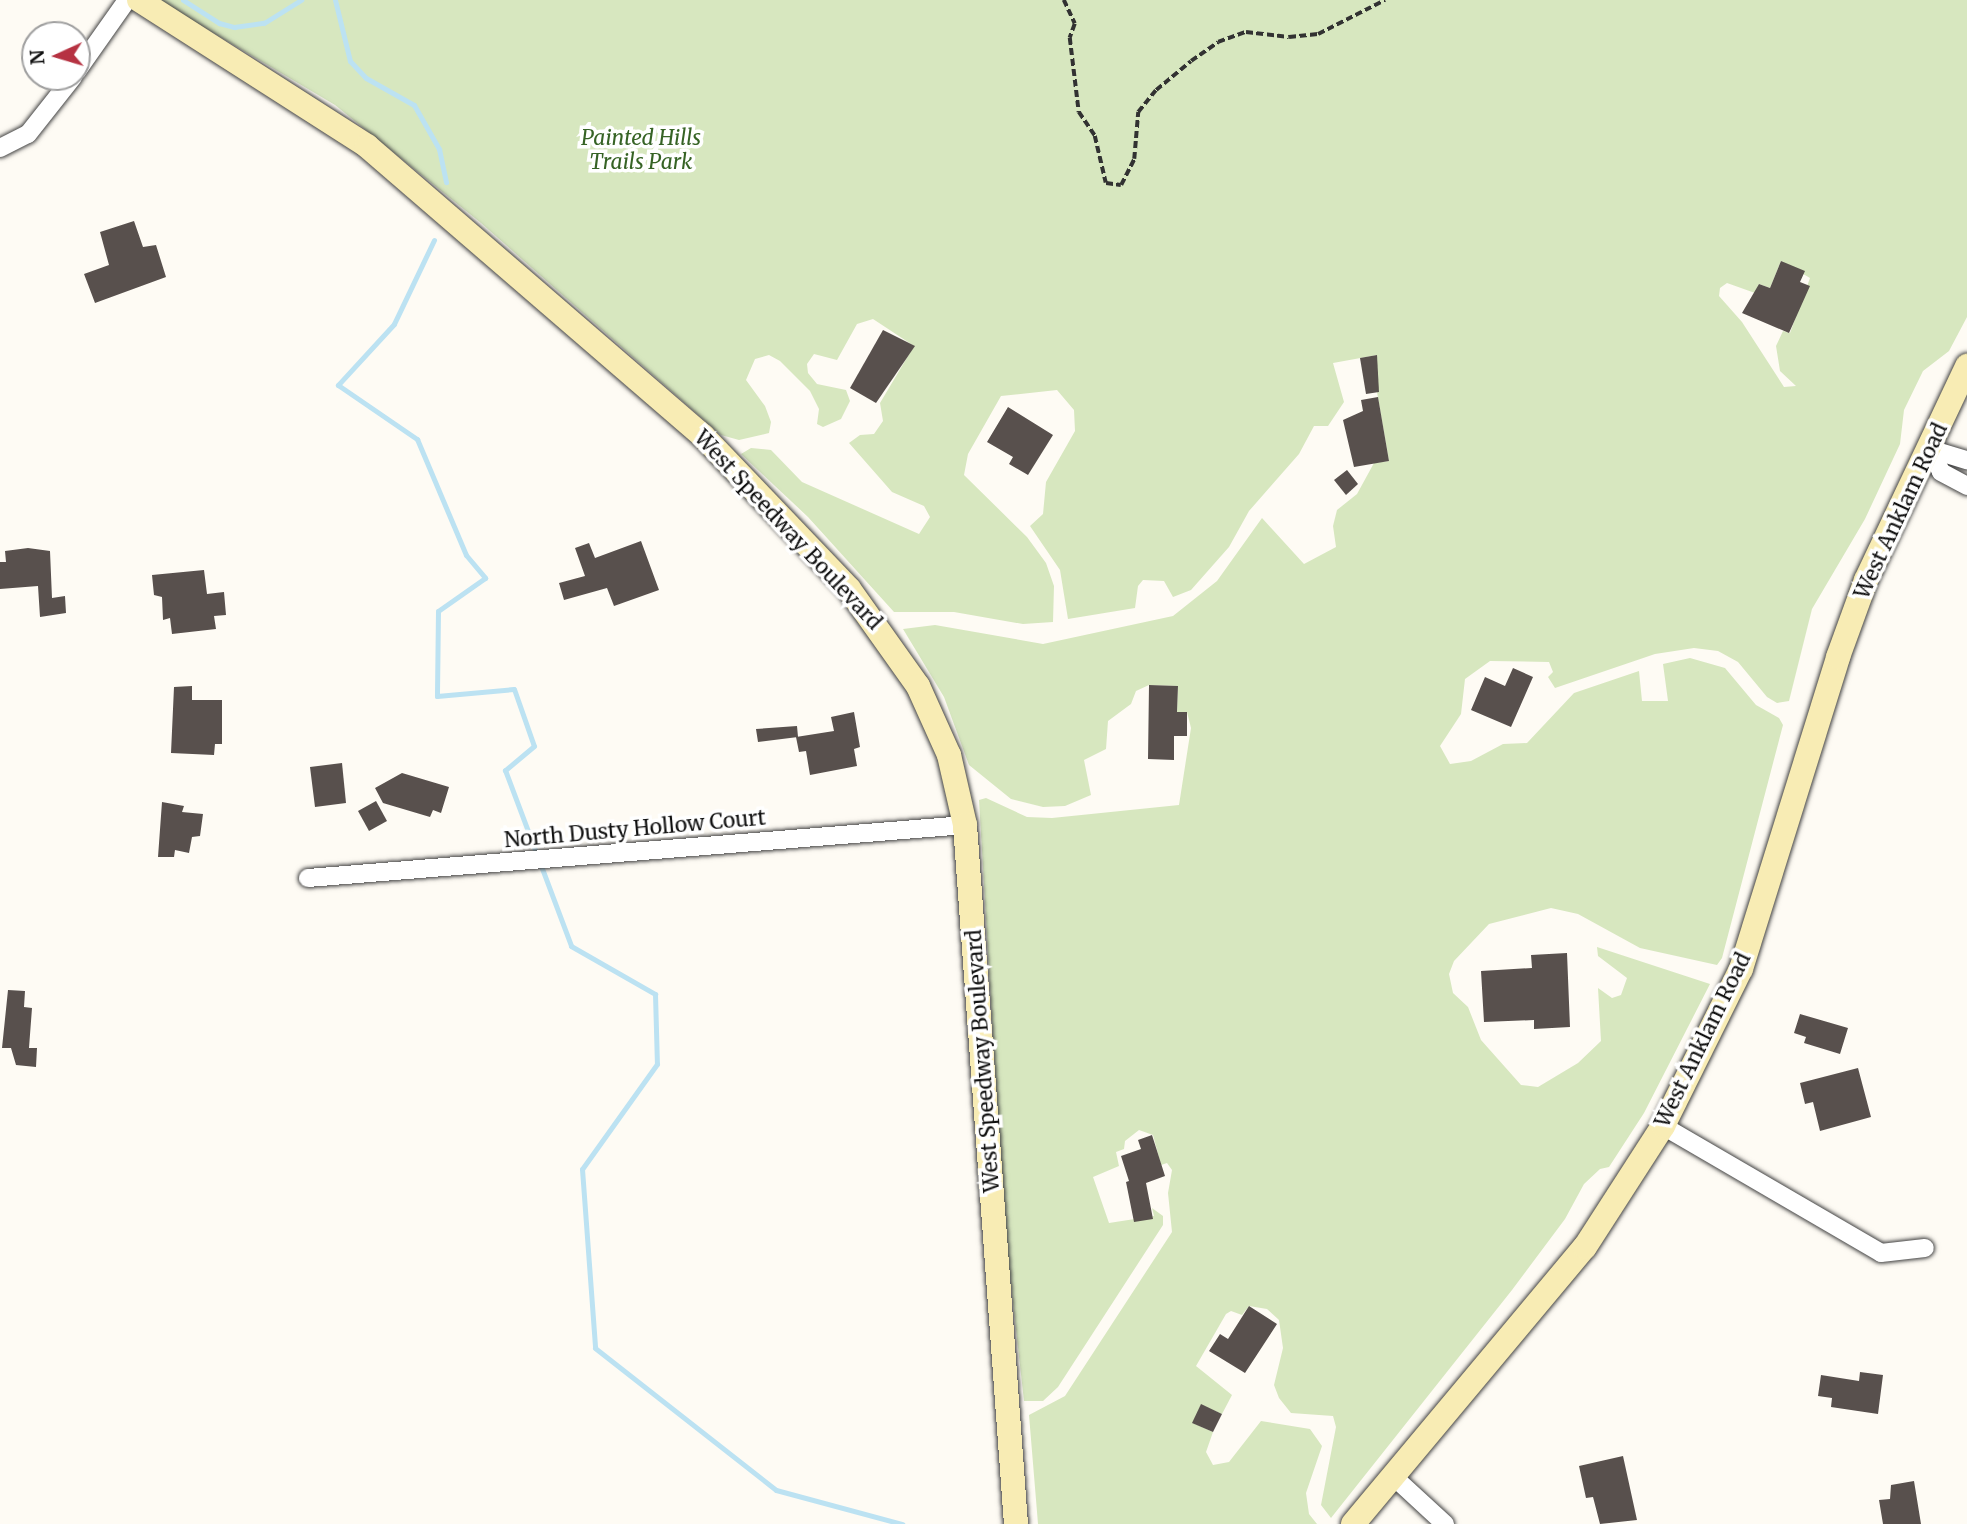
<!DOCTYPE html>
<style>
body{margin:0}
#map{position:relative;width:1967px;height:1524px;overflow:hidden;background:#fefbf4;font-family:Merriweather,serif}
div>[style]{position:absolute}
.green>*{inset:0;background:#d7e7bf}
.stream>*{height:5px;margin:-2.5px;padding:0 2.5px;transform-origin:2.5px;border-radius:2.5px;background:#bce2f2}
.building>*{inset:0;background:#58504d}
.path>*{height:3.5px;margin-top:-1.75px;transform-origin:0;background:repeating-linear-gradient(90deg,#323232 0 7px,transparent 0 10.5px)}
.roads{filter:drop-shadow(0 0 2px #434343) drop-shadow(0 0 2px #434343)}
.street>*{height:18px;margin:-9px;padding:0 9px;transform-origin:9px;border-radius:9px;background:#fff}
.secondary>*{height:24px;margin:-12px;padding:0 12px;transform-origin:12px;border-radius:12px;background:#f8ecb4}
span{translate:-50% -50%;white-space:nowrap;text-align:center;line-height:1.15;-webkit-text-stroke:7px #fff;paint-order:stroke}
.park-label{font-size:21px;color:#366325;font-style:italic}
.street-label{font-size:21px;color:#101010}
.north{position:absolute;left:21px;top:21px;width:70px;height:70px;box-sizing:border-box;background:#fff;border:2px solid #9f9f9f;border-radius:50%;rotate:266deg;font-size:19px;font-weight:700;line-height:28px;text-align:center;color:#101010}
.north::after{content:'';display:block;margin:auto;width:24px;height:32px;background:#b63242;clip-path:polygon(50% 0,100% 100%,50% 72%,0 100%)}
</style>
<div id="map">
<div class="green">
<div style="clip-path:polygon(evenodd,158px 0,1967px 0,1967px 317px,1949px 351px,1923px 371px,1904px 410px,1900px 444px,1865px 519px,1812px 609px,1789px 701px,1777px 703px,1767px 697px,1738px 662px,1718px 651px,1694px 648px,1655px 654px,1555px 688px,1548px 677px,1553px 672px,1549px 662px,1490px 661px,1465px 679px,1461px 714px,1440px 746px,1450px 764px,1471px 761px,1503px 744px,1527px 743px,1574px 693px,1639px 671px,1642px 701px,1668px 701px,1663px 664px,1690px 658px,1725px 668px,1756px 705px,1779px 718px,1783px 725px,1722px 958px,1717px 965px,1640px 948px,1578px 914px,1551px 908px,1489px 924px,1454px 961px,1449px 974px,1453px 993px,1468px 1007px,1481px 1040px,1521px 1085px,1538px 1087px,1578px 1063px,1601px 1041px,1598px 988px,1612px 998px,1621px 995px,1627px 978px,1598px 956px,1597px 947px,1710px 984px,1644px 1113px,1609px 1167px,1600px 1169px,1584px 1184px,1565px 1219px,1512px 1290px,1331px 1518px,1321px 1505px,1336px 1427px,1333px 1416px,1291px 1413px,1279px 1398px,1274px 1385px,1283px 1348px,1279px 1320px,1267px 1309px,1249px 1306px,1242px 1315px,1231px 1311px,1226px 1314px,1196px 1366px,1232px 1395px,1222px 1414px,1201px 1405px,1193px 1423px,1213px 1432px,1206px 1452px,1213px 1465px,1229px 1462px,1261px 1421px,1310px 1429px,1322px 1446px,1306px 1493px,1309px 1514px,1317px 1524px,1038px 1524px,1029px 1415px,1065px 1396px,1172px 1232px,1168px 1193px,1172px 1170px,1167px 1163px,1161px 1165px,1153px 1135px,1139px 1130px,1125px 1141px,1124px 1149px,1116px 1152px,1119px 1166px,1093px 1177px,1109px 1223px,1154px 1216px,1152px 1208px,1163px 1216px,1163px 1225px,1058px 1387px,1043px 1401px,1024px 1401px,1004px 1222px,979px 800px,986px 798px,1027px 817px,1052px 818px,1179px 805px,1191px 728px,1187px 712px,1177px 712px,1178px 686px,1149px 685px,1136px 691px,1131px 704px,1108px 721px,1106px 749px,1084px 760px,1091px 795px,1065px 806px,1043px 807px,1011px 799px,969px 765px,944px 697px,903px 629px,935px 625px,1043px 644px,1173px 616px,1217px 581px,1262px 518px,1304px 564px,1336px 547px,1333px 526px,1337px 510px,1357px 494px,1374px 463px,1389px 461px,1377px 392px,1377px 355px,1333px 363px,1344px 402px,1328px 426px,1314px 426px,1299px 454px,1249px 511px,1229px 547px,1191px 590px,1173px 597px,1164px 581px,1143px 580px,1138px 586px,1135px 608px,1068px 619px,1060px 570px,1030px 526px,1043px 514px,1046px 482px,1075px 431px,1074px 410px,1057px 390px,1001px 396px,968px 454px,964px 475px,1027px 537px,1046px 563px,1054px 586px,1053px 622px,1023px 624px,954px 612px,894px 612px,808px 517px,741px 454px,751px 448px,771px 450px,802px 482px,919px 534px,930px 517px,924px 506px,892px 492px,849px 443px,860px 435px,874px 434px,883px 421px,880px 403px,914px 346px,873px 319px,857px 324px,837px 360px,814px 354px,807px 364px,808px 373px,817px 384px,846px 390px,850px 401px,841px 419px,823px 427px,817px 424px,819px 409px,810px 391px,780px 361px,769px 355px,755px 359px,746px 380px,765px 406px,771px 422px,769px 433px,739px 440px,721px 435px,481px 223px,335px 105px,158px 0,1781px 261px,1810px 278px,1790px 333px,1783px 331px,1776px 346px,1780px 371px,1796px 386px,1784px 387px,1742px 322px,1719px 296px,1720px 288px,1727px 283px,1755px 293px,1759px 284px,1770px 288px,1781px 261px)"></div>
</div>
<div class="stream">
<div style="left:183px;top:0;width:43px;rotate:32.6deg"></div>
<div style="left:219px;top:23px;width:16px;rotate:15deg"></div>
<div style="left:234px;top:27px;width:30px;rotate:-8deg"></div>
<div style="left:264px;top:23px;width:44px;rotate:-31.9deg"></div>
<div style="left:335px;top:0;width:63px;rotate:76.2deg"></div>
<div style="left:350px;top:61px;width:23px;rotate:47deg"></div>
<div style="left:366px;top:78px;width:55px;rotate:29.4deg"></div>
<div style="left:414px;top:105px;width:51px;rotate:60.4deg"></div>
<div style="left:439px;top:149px;width:34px;rotate:78deg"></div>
<div style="left:434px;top:240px;width:93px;rotate:115.5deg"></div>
<div style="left:394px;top:324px;width:83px;rotate:132.6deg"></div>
<div style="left:338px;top:385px;width:96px;rotate:34.4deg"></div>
<div style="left:417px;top:439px;width:126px;rotate:67.1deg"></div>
<div style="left:466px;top:555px;width:30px;rotate:50deg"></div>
<div style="left:485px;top:578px;width:57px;rotate:144.9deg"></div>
<div style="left:438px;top:611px;width:85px;rotate:90.7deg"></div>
<div style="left:437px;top:696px;width:77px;rotate:-5.2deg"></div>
<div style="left:514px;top:689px;width:60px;rotate:70.7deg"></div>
<div style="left:534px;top:746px;width:38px;rotate:140deg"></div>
<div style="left:505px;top:770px;width:188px;rotate:69.4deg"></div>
<div style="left:571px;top:946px;width:97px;rotate:29.7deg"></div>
<div style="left:655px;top:994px;width:70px;rotate:88.4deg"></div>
<div style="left:657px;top:1064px;width:129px;rotate:125.5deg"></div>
<div style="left:582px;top:1169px;width:179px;rotate:85.8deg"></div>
<div style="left:595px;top:1348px;width:230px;rotate:38.1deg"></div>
<div style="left:776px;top:1490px;width:131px;rotate:15.1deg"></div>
</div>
<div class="building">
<div style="clip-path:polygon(134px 221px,143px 247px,156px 245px,166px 277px,95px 303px,84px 274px,109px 265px,100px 232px)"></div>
<div style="clip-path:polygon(1781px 261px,1805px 271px,1800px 282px,1810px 286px,1789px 333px,1742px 313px,1759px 284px,1770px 288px)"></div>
<div style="clip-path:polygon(883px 330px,915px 346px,876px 403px,850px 388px)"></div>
<div style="clip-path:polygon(1377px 355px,1379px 392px,1366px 394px,1360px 358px)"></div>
<div style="clip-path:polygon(1378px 397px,1389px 461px,1354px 467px,1343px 420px,1363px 411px,1361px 400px)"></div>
<div style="clip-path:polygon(1008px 407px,1053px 435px,1028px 475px,1009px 464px,1013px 457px,987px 442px)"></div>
<div style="clip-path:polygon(1347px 470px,1358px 484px,1346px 495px,1334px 480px)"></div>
<div style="clip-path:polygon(641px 541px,659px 590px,614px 606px,607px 588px,564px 600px,559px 583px,585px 576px,575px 548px,589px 543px,595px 558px)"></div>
<div style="clip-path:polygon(28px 548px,50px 551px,52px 598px,65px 596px,66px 613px,40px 617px,38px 586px,0 589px,0 562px,6px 562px,5px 551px)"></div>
<div style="clip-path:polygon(204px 570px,207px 594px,224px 592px,226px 615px,214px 616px,216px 629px,172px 634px,170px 618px,163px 620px,162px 597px,154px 595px,152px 575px)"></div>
<div style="clip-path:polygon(1513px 668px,1533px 677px,1511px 727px,1471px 710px,1485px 677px,1505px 686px)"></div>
<div style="clip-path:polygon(1149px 685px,1178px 686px,1177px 712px,1187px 712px,1187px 736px,1174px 736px,1174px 760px,1148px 759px)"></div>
<div style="clip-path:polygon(192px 686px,192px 700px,222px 700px,222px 744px,215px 744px,214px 755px,171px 753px,174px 687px)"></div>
<div style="clip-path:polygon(854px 712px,860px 747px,854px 749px,857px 766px,810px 775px,806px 751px,799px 752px,796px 737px,834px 731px,831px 717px)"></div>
<div style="clip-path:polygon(797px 726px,798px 737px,758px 742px,756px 729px)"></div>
<div style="clip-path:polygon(342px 763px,346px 803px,315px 807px,310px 767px)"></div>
<div style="clip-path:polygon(402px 773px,449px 787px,441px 813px,433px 810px,430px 817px,383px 803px,375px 788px)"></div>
<div style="clip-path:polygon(376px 801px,387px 821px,369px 831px,358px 811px)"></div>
<div style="clip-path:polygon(162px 802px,184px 806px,182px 812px,203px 814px,200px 836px,192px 837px,189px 853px,175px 850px,174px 857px,158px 857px)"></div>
<div style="clip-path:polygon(1567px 953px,1570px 1027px,1534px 1029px,1534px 1020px,1484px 1022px,1481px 971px,1532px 968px,1531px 955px)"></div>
<div style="clip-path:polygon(8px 990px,25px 991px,24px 1007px,32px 1008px,29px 1048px,37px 1048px,36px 1067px,16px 1065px,11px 1048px,2px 1048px)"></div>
<div style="clip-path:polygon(1800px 1014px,1848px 1028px,1840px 1054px,1804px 1043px,1806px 1037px,1794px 1033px)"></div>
<div style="clip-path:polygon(1858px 1068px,1871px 1117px,1820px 1131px,1813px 1102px,1805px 1104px,1800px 1083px)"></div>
<div style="clip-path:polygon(1152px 1135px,1165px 1176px,1146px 1183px,1153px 1219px,1134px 1222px,1126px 1182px,1129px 1181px,1121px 1156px,1141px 1149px,1138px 1140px)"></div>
<div style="clip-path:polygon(1249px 1306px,1277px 1324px,1245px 1373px,1209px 1351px,1220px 1334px,1228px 1339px)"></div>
<div style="clip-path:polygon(1860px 1372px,1883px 1375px,1878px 1414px,1831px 1407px,1832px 1398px,1818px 1396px,1821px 1375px,1859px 1381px)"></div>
<div style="clip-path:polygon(1201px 1404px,1222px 1414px,1213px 1432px,1192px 1423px)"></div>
<div style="clip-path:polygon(1623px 1456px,1637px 1520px,1600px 1524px,1593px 1497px,1586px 1498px,1579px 1466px)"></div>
<div style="clip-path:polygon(1914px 1481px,1921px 1524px,1883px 1524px,1879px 1500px,1890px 1499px,1891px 1485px)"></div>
</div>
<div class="path">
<div style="left:1064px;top:0;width:26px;rotate:65deg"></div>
<div style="left:1075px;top:24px;width:15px;rotate:110deg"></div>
<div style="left:1070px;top:38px;width:75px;rotate:83.1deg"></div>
<div style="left:1079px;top:112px;width:29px;rotate:56deg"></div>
<div style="left:1095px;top:136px;width:48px;rotate:76.8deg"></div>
<div style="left:1106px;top:183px;width:15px;rotate:8deg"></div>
<div style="left:1121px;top:185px;width:29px;rotate:-63deg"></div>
<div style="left:1134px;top:159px;width:47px;rotate:-85.1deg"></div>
<div style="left:1138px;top:112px;width:28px;rotate:-51deg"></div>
<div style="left:1156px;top:90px;width:45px;rotate:-39.6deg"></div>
<div style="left:1191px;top:61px;width:33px;rotate:-35deg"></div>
<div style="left:1218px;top:42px;width:30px;rotate:-20deg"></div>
<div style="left:1246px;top:32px;width:43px;rotate:6.6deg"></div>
<div style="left:1289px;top:37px;width:29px;rotate:-6deg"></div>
<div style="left:1318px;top:34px;width:75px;rotate:-26.9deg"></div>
</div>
<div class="roads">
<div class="street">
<div style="left:77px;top:71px;width:87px;rotate:-54.8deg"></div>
<div style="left:0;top:148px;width:31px;rotate:-27deg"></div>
<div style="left:28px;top:134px;width:73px;rotate:-51.7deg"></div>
<div style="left:1930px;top:449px;width:25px;rotate:64deg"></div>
<div style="left:1941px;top:472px;width:30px;rotate:28deg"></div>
<div style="left:1930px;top:449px;width:39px;rotate:17deg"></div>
<div style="left:308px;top:878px;width:659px;rotate:-4.61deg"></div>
<div style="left:1663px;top:1126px;width:252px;rotate:30.2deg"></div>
<div style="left:1881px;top:1253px;width:44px;rotate:-6.5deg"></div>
<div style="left:1395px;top:1478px;width:68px;rotate:42.6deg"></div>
</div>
<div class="secondary">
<div style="left:139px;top:0;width:271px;rotate:32.6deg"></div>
<div style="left:367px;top:146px;width:444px;rotate:40.8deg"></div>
<div style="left:703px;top:436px;width:211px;rotate:46.3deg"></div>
<div style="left:849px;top:589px;width:119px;rotate:54.6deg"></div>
<div style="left:918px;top:686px;width:76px;rotate:65.8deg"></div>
<div style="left:949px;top:755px;width:72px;rotate:77.1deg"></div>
<div style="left:965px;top:825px;width:701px;rotate:85.83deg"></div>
<div style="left:1353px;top:1524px;width:361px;rotate:-50.1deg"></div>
<div style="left:1585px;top:1247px;width:144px;rotate:-57.2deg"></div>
<div style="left:1663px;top:1126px;width:175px;rotate:-63.6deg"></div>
<div style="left:1741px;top:969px;width:327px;rotate:-72.7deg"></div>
<div style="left:1838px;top:657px;width:82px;rotate:-70deg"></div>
<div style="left:1866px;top:580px;width:237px;rotate:-64.7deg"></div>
</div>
</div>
<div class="park-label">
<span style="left:641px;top:150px">Painted Hills<br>Trails Park</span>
</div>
<div class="street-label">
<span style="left:1901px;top:511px;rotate:-65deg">West Anklam Road</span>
<span style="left:788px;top:530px;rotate:47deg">West Speedway Boulevard</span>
<span style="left:635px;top:829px;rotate:-5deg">North Dusty Hollow Court</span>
<span style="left:1703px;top:1040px;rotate:-64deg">West Anklam Road</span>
<span style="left:983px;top:1061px;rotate:-94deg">West Speedway Boulevard</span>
</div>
<div class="north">N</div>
</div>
